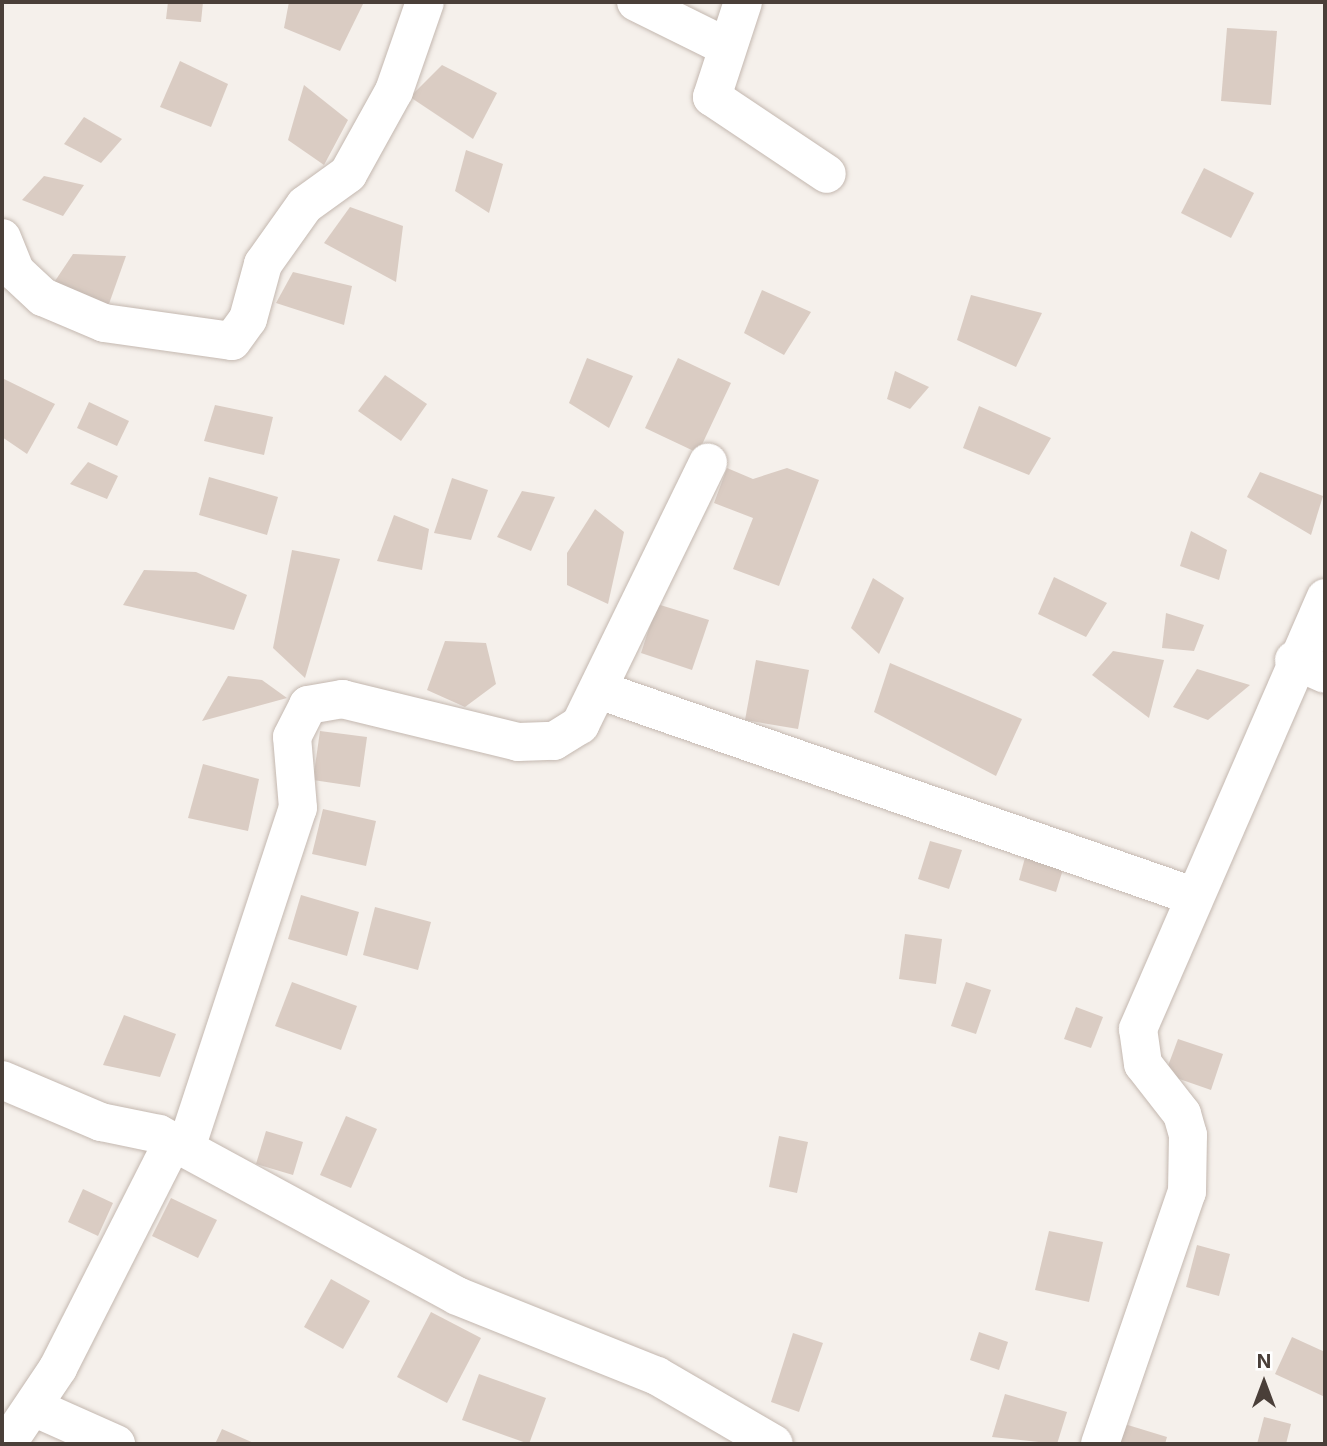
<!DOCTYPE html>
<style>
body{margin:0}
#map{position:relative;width:1327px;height:1446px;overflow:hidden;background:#f5f0eb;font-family:Inter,sans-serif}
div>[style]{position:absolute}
.building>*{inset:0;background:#daccc3}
.roads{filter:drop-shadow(0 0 2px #c4b8b0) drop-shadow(0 0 2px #c4b8b0)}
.minor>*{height:38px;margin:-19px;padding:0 19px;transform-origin:19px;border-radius:19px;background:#fff}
span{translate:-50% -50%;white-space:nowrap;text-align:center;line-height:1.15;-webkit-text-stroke:5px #fff;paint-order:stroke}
.frame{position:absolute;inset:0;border:4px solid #4a3f39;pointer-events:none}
.north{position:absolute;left:1229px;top:1348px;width:70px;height:70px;-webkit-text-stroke:5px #fff;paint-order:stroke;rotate:0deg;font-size:19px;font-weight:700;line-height:28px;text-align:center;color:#4a3f39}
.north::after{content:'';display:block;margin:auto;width:24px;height:32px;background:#4a3f39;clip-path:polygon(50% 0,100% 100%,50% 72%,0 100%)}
</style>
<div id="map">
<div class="building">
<div style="clip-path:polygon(168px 2px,203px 2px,201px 22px,166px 19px)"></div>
<div style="clip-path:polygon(289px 2px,364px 2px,340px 51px,284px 28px)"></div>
<div style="clip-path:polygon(1227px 28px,1277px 31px,1271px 105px,1221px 101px)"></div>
<div style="clip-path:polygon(180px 61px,228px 84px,211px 127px,160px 107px)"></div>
<div style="clip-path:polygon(442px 65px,497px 93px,473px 139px,410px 97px)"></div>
<div style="clip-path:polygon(304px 85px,348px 120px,324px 165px,288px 140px)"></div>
<div style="clip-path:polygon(84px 117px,122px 139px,101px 163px,64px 144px)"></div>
<div style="clip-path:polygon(466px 150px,503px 164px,489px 213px,455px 191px)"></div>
<div style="clip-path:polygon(1204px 168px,1254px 193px,1231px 238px,1181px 213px)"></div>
<div style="clip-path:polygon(44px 176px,84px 185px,63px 216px,22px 200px)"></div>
<div style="clip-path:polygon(350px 207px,403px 226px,396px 282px,324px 243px)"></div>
<div style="clip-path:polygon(73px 254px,126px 256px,105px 315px,51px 287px)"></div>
<div style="clip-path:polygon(293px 272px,352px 286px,344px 325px,276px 303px)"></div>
<div style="clip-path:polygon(762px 290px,811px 312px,784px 355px,744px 333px)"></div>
<div style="clip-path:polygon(971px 295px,1042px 313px,1016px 367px,957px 340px)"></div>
<div style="clip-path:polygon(587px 358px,633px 376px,609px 428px,569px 403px)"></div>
<div style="clip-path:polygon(678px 358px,731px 383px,698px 453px,645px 428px)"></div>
<div style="clip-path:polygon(895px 371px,929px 387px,910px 409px,887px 399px)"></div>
<div style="clip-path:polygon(385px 375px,427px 404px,401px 441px,358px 411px)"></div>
<div style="clip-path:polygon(2px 378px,55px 404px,27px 454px,2px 437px)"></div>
<div style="clip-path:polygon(89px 402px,129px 421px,117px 446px,77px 428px)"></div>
<div style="clip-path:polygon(215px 405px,273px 417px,264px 455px,204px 441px)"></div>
<div style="clip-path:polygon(979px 406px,1051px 438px,1029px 475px,963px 448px)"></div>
<div style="clip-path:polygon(88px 462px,118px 476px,107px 499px,70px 484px)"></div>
<div style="clip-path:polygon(727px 468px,753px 479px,787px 468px,819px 480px,779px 586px,733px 569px,753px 518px,714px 503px)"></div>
<div style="clip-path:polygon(1260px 472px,1323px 496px,1311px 535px,1247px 497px)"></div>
<div style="clip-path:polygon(209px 477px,278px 497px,267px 535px,199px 515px)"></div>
<div style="clip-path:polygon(452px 478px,488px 490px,471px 540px,434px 533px)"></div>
<div style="clip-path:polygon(522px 491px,555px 497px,531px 551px,497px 537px)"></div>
<div style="clip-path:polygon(595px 509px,624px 532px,608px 604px,567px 585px,567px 553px)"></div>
<div style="clip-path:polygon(394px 515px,429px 529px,422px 570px,377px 561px)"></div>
<div style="clip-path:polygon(1191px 531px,1227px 550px,1219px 580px,1180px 566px)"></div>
<div style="clip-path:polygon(292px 550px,340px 559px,305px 678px,273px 648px)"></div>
<div style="clip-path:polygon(144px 570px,196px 572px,247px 595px,234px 630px,123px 605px)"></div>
<div style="clip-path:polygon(1054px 577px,1107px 603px,1086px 637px,1038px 614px)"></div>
<div style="clip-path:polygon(873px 578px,904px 598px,879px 654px,851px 628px)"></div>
<div style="clip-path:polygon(657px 604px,709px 620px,692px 670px,641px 653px)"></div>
<div style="clip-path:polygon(1166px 613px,1204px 625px,1194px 651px,1162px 648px)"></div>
<div style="clip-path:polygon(445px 641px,486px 643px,496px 684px,465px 707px,427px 690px)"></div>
<div style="clip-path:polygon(1113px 651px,1164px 660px,1149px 718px,1092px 675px)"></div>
<div style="clip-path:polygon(756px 660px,809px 670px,798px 729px,745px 720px)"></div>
<div style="clip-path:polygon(890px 663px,1022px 719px,996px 776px,874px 712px)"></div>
<div style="clip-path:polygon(1197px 669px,1250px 685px,1208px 720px,1173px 707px)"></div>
<div style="clip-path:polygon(228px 676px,262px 680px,287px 698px,202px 721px)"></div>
<div style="clip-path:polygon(320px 731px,367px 737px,360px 787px,313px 780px)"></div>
<div style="clip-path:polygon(203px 764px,259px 779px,248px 831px,188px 818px)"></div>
<div style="clip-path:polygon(323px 809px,376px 821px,366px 866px,312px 854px)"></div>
<div style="clip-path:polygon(930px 841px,962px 850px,949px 889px,918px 879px)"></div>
<div style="clip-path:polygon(1026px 854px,1064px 866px,1056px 892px,1019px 880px)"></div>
<div style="clip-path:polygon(301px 895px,359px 912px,347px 956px,288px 939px)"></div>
<div style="clip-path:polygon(375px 907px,431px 922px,418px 970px,363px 955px)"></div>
<div style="clip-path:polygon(905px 934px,942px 939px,936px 984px,899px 979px)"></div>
<div style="clip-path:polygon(292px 982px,357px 1006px,341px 1050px,275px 1026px)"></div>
<div style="clip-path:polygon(966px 982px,991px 990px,976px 1034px,951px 1026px)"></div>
<div style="clip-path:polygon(1076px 1007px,1103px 1017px,1091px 1048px,1064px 1039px)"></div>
<div style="clip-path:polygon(124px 1015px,176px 1034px,160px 1077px,103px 1065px)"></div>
<div style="clip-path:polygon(1178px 1039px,1223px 1054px,1211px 1090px,1165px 1074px)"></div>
<div style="clip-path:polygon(346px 1116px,377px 1129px,351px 1188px,320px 1175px)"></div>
<div style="clip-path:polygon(266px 1131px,303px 1142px,293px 1175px,256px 1164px)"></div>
<div style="clip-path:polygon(779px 1136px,808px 1142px,797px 1193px,769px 1187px)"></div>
<div style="clip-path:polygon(83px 1189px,113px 1203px,98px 1236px,68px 1222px)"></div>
<div style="clip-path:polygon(171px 1198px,217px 1220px,198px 1258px,152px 1236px)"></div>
<div style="clip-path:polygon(1049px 1231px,1103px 1242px,1089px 1302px,1035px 1290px)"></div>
<div style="clip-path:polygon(1197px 1245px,1230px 1254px,1219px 1296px,1186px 1287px)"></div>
<div style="clip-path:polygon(331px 1279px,370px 1301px,343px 1349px,304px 1327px)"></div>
<div style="clip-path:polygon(431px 1312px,481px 1338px,447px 1403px,397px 1377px)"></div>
<div style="clip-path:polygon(979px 1332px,1008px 1342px,999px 1370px,970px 1360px)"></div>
<div style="clip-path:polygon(793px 1333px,823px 1343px,799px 1412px,771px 1402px)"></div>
<div style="clip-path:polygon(1292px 1337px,1325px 1352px,1325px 1397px,1275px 1374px)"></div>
<div style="clip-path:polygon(479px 1374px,546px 1398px,529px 1444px,462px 1420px)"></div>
<div style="clip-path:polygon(1005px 1394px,1067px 1412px,1057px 1444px,992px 1437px)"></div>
<div style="clip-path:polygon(1264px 1417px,1291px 1424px,1286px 1444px,1257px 1444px)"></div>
<div style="clip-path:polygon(1118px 1422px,1167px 1437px,1165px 1444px,1112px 1444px)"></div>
<div style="clip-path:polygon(222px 1429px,256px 1444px,215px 1444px)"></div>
</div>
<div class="roads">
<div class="minor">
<div style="left:636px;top:2px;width:102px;rotate:26.3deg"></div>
<div style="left:743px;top:2px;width:100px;rotate:108.1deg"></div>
<div style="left:712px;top:97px;width:138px;rotate:33.8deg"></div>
<div style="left:2px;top:238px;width:37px;rotate:68deg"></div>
<div style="left:16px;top:272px;width:37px;rotate:43deg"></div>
<div style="left:43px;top:297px;width:66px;rotate:23.1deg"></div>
<div style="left:104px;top:323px;width:129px;rotate:8deg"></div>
<div style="left:232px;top:341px;width:27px;rotate:-54deg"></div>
<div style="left:248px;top:319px;width:57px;rotate:-74.7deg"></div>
<div style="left:263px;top:264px;width:72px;rotate:-54.6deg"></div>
<div style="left:305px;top:205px;width:53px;rotate:-35.8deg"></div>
<div style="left:348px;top:174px;width:95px;rotate:-61deg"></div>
<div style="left:394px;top:91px;width:94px;rotate:-70.8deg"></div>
<div style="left:1294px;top:660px;width:34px;rotate:24deg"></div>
<div style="left:599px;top:690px;width:629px;rotate:19.13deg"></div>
<div style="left:2px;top:1080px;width:108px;rotate:23deg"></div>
<div style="left:101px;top:1122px;width:59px;rotate:11.7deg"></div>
<div style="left:159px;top:1134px;width:339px;rotate:28.5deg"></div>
<div style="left:457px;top:1296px;width:215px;rotate:21.8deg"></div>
<div style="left:657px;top:1376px;width:135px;rotate:30.2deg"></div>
<div style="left:186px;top:1148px;width:358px;rotate:-71.8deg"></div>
<div style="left:298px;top:808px;width:71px;rotate:-94.8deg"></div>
<div style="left:292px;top:737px;width:36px;rotate:-63deg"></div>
<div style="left:308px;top:705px;width:35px;rotate:-10deg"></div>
<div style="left:342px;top:699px;width:181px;rotate:13.7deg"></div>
<div style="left:518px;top:742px;width:36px;rotate:-2deg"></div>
<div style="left:554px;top:741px;width:31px;rotate:-32deg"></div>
<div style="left:580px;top:725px;width:292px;rotate:-64deg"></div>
<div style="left:33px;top:1407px;width:91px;rotate:24deg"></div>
<div style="left:7px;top:1444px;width:92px;rotate:-56.1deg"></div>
<div style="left:58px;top:1368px;width:254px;rotate:-63.1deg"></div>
<div style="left:1100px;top:1444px;width:267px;rotate:-71deg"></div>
<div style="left:1187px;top:1192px;width:57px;rotate:-89deg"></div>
<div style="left:1188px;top:1135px;width:22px;rotate:-106deg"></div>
<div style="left:1182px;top:1114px;width:63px;rotate:-128deg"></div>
<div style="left:1143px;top:1064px;width:35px;rotate:-98deg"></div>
<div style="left:1138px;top:1029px;width:470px;rotate:-66.5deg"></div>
</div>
</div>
<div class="frame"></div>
<div class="north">N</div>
</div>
